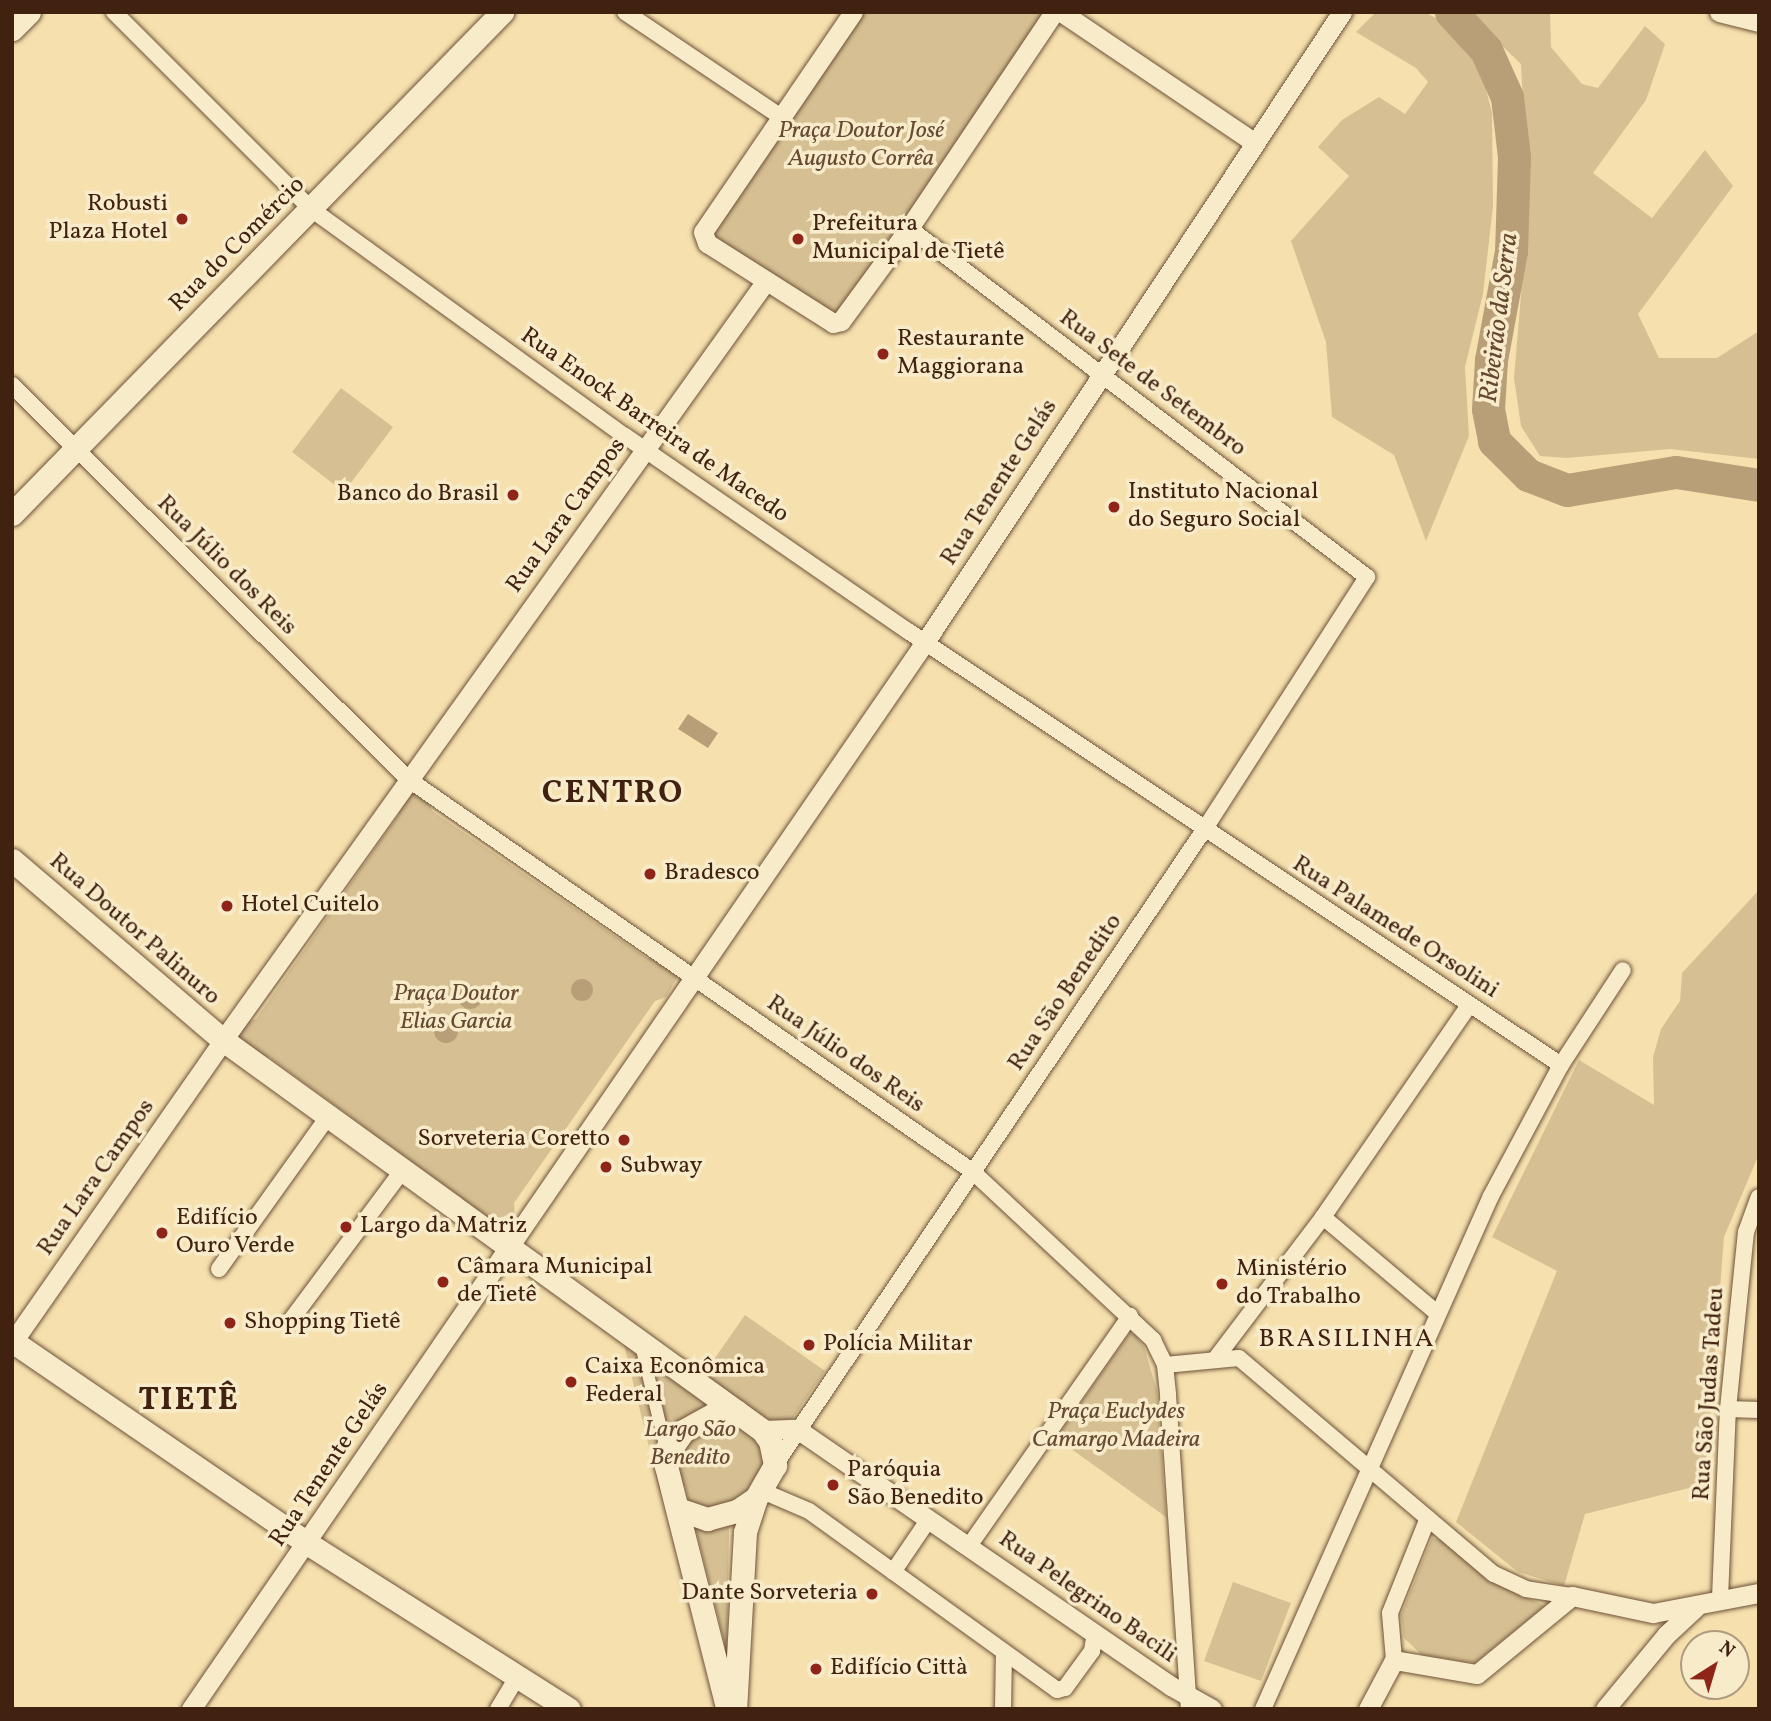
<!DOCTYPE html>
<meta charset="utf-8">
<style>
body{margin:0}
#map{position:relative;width:1771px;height:1721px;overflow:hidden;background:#f5e0ae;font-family:Vollkorn,serif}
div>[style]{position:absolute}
.green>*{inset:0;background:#d6c093}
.water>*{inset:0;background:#b89f78}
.round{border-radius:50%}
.river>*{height:33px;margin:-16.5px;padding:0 16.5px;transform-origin:16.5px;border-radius:16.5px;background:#b89f78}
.roads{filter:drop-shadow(0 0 2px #6e5238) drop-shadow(0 0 2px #6e5238)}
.pedestrian>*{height:12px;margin:-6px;padding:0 6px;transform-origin:6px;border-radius:6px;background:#f8ebca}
.minor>*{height:16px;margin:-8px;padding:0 8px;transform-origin:8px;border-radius:8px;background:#f8ebca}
.tertiary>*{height:19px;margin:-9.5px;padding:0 9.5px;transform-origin:9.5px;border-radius:9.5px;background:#f8ebca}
.secondary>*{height:23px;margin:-11.5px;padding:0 11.5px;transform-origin:11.5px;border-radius:11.5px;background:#f8ebca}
.dots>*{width:19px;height:19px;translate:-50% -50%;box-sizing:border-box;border:4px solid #f8ebca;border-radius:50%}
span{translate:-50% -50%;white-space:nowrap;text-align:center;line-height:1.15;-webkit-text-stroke:7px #f8ebca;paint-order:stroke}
.park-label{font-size:24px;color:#664a31;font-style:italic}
.poi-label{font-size:24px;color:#412210}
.right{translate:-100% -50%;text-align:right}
.left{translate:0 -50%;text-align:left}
.street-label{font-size:24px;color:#412210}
.water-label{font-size:26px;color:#65482f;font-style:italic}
.neighbourhood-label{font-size:26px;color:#412210;letter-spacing:2px}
.district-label{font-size:32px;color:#412210;font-weight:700;letter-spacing:2px}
.frame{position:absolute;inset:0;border:14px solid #412210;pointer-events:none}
.north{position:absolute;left:1680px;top:1630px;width:70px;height:70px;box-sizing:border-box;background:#f8ebca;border:2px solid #af9b80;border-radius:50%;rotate:37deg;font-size:19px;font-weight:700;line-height:28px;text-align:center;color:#412210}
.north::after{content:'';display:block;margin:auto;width:24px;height:32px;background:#8f2418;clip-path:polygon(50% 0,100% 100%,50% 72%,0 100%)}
</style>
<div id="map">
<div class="green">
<div style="clip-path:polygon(855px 12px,1049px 12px,839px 320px,706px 232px)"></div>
<div style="clip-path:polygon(1376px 12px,1424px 12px,1454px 27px,1480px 65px,1492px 113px,1493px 206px,1483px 294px,1465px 367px,1469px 436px,1426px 541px,1394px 455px,1332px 417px,1326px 342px,1291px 241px,1349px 176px,1318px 147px,1342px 120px,1379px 97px,1405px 114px,1428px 82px,1416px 68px,1356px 32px)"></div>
<div style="clip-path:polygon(1467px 12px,1550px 12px,1551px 47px,1582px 84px,1598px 88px,1645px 26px,1665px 44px,1646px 100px,1593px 173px,1652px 218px,1705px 150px,1733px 186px,1638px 314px,1659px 358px,1717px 358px,1759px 331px,1759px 459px,1670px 449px,1567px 458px,1540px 456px,1521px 426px,1514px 378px,1528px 212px,1521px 64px)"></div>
<div style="clip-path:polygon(341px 388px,393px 427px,344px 492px,292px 452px)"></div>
<div style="clip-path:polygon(412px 791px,429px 801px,432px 811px,647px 958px,658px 958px,679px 974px,666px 997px,655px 1001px,514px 1203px,515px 1216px,504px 1230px,486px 1222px,479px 1211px,269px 1057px,257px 1055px,238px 1037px,247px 1022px,256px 1019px,399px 814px,399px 804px)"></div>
<div style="clip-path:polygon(1759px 890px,1759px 1154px,1724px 1237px,1705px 1484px,1585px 1514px,1564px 1586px,1518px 1572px,1456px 1522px,1557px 1271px,1492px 1237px,1579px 1060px,1654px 1105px,1653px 1057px,1661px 1029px,1680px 1001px,1682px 973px)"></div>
<div style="clip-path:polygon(745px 1315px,825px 1371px,792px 1419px,765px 1422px,701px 1378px)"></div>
<div style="clip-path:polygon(1129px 1334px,1135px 1334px,1144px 1347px,1157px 1391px,1166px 1517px,1056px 1438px)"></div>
<div style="clip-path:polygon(623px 1341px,755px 1439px,762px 1451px,765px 1462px,741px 1515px,729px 1528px,727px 1652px,685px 1486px,660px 1492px)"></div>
<div style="clip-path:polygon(1432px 1538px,1441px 1540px,1489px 1580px,1545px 1606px,1475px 1663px,1422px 1655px,1404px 1638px,1401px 1615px)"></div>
<div style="clip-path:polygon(1233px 1582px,1291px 1603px,1261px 1681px,1204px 1661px)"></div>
</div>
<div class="water">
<div style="clip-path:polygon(688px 714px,718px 733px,708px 748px,678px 729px)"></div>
<div class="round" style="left:571px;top:979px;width:22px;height:22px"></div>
<div class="round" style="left:458px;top:985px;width:24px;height:24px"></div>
<div class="round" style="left:434px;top:1019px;width:24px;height:24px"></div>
<div class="round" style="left:474px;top:1129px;width:20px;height:20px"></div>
</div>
<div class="river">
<div style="left:1451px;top:12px;width:52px;rotate:47.4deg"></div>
<div style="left:1486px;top:50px;width:51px;rotate:65.9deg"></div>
<div style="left:1507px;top:97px;width:60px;rotate:83.3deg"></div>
<div style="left:1514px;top:157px;width:94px;rotate:91.8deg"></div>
<div style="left:1511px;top:251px;width:111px;rotate:100.4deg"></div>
<div style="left:1491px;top:360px;width:49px;rotate:93.5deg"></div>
<div style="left:1488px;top:409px;width:33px;rotate:79deg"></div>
<div style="left:1494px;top:441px;width:48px;rotate:45deg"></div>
<div style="left:1528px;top:475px;width:42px;rotate:21deg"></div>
<div style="left:1567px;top:490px;width:110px;rotate:-9.4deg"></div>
<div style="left:1676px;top:472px;width:84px;rotate:8.9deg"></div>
</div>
<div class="roads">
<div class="pedestrian">
<div style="left:641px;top:1345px;width:111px;rotate:76.5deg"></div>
</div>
<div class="minor">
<div style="left:114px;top:12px;width:279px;rotate:45deg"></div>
<div style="left:311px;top:209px;width:387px;rotate:35.9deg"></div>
<div style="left:625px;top:436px;width:344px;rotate:34.6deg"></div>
<div style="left:908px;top:631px;width:784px;rotate:33.61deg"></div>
<div style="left:625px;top:12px;width:187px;rotate:33.9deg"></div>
<div style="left:12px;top:385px;width:559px;rotate:44.85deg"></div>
<div style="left:408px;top:779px;width:687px;rotate:34.8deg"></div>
<div style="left:972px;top:1171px;width:248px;rotate:43deg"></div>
<div style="left:1153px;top:1340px;width:28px;rotate:64deg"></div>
<div style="left:1165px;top:1365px;width:30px;rotate:84deg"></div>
<div style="left:1168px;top:1395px;width:315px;rotate:86.2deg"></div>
<div style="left:1323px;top:1217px;width:150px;rotate:40.1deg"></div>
<div style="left:219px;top:1269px;width:187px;rotate:-54.4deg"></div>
<div style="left:291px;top:1320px;width:186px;rotate:-53.3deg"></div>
<div style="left:1216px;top:1358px;width:177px;rotate:-52.8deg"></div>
<div style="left:1323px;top:1217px;width:257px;rotate:-55.4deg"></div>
<div style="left:1165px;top:1365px;width:74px;rotate:-5.4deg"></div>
<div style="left:1239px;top:1358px;width:334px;rotate:40.3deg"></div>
<div style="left:1494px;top:1574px;width:35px;rotate:25deg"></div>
<div style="left:1526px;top:1589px;width:47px;rotate:8.7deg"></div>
<div style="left:1728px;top:1409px;width:31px;rotate:2deg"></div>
<div style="left:775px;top:1465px;width:766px;rotate:-55.96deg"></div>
<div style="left:1204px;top:830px;width:301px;rotate:-57.2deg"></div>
<div style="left:1367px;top:577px;width:576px;rotate:-142.69deg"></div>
<div style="left:760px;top:1490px;width:53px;rotate:23.2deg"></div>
<div style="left:809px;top:1511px;width:306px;rotate:35.8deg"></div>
<div style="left:1057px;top:1690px;width:8px;rotate:-14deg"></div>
<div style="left:1065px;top:1688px;width:46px;rotate:-53.9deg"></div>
<div style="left:1092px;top:1651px;width:18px;rotate:-81deg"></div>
<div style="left:969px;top:1546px;width:281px;rotate:-55deg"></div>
<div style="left:893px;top:1572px;width:64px;rotate:-55.8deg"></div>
<div style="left:1720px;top:1598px;width:189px;rotate:-87.6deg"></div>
<div style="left:1728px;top:1409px;width:178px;rotate:-84.2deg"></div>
<div style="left:1746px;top:1232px;width:37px;rotate:-70deg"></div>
<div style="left:1394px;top:1660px;width:47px;rotate:-94.9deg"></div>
<div style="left:1390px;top:1613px;width:102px;rotate:-68.2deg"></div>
<div style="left:498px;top:1709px;width:39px;rotate:-59deg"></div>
<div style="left:1003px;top:1709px;width:57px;rotate:-89deg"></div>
<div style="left:1263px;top:1709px;width:561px;rotate:-66.04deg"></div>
<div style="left:1491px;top:1196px;width:149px;rotate:-61.9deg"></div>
<div style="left:1561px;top:1065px;width:113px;rotate:-56.9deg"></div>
</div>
<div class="tertiary">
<div style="left:853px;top:12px;width:266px;rotate:124.3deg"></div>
<div style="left:703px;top:232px;width:12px;rotate:70deg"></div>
<div style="left:707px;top:243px;width:149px;rotate:32.4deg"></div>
<div style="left:833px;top:323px;width:8px;rotate:-14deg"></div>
<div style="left:841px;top:321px;width:115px;rotate:-53.8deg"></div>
<div style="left:909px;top:228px;width:260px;rotate:-56.1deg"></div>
<div style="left:1061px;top:12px;width:233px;rotate:34deg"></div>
<div style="left:1719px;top:12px;width:41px;rotate:14deg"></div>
<div style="left:12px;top:1343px;width:369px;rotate:-55.1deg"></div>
<div style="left:223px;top:1040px;width:932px;rotate:-54.43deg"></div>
<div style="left:762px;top:1430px;width:35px;rotate:-2deg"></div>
<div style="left:797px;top:1429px;width:454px;rotate:34.5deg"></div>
<div style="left:1171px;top:1686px;width:47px;rotate:29.3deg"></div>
<div style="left:191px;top:1709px;width:1295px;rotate:-55.48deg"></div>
<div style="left:925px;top:642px;width:756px;rotate:-56.5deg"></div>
<div style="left:1368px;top:1709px;width:55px;rotate:-62deg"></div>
<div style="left:1394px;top:1660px;width:84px;rotate:9.6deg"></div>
<div style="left:1477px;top:1674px;width:123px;rotate:-39.4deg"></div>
<div style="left:1572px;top:1596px;width:83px;rotate:11.9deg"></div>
<div style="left:1653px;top:1613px;width:108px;rotate:-10.7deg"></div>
<div style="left:1605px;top:1709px;width:96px;rotate:-50.5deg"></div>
<div style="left:1666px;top:1635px;width:41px;rotate:-43deg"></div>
</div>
<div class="secondary">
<div style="left:12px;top:29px;width:24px;rotate:-45deg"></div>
<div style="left:12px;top:514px;width:702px;rotate:-45.69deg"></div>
<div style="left:12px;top:860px;width:277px;rotate:40.5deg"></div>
<div style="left:223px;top:1040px;width:665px;rotate:35.89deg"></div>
<div style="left:762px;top:1430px;width:14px;rotate:54deg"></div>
<div style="left:770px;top:1441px;width:25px;rotate:78deg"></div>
<div style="left:775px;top:1465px;width:38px;rotate:120deg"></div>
<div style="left:756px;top:1498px;width:36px;rotate:108deg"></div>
<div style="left:745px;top:1532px;width:177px;rotate:93.2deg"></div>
<div style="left:12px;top:1341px;width:358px;rotate:34.4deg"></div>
<div style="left:307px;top:1543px;width:310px;rotate:32.4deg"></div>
<div style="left:681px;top:1510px;width:28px;rotate:19deg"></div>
<div style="left:707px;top:1519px;width:31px;rotate:-15deg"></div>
<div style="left:737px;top:1511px;width:23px;rotate:-34deg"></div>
<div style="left:727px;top:1707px;width:249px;rotate:-104.2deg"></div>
<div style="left:666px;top:1466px;width:12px;rotate:-85deg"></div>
<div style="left:667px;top:1454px;width:28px;rotate:-55deg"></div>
<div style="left:683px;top:1431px;width:35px;rotate:-29deg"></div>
<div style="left:714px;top:1414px;width:22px;rotate:-8deg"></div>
</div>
</div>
<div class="dots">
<div style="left:182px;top:219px;background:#8f2418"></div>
<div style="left:798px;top:239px;background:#8f2418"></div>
<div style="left:883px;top:354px;background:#8f2418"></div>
<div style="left:513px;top:495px;background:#8f2418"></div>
<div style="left:1114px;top:507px;background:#8f2418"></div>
<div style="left:650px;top:874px;background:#8f2418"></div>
<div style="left:227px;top:906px;background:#8f2418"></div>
<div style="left:624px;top:1140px;background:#8f2418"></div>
<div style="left:606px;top:1167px;background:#8f2418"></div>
<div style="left:346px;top:1227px;background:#8f2418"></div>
<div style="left:162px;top:1233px;background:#8f2418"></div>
<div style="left:443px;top:1282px;background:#8f2418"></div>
<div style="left:1222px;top:1284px;background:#8f2418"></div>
<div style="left:230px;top:1323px;background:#8f2418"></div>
<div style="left:809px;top:1345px;background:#8f2418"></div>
<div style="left:571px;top:1382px;background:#8f2418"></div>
<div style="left:833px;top:1485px;background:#8f2418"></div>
<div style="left:872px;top:1594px;background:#8f2418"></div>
<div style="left:816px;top:1669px;background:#8f2418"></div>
</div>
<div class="park-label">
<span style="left:861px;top:146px">Praça Doutor José<br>Augusto Corrêa</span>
<span style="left:456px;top:1009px">Praça Doutor<br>Elias Garcia</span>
<span style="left:1116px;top:1427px">Praça Euclydes<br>Camargo Madeira</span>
<span style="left:690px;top:1445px">Largo São<br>Benedito</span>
</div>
<div class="poi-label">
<span class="right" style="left:168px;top:219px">Robusti<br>Plaza Hotel</span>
<span class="left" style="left:812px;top:239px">Prefeitura<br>Municipal de Tietê</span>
<span class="left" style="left:897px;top:354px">Restaurante<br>Maggiorana</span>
<span class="left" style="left:1128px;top:507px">Instituto Nacional<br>do Seguro Social</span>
<span class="right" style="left:499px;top:495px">Banco do Brasil</span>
<span class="left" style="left:664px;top:874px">Bradesco</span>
<span class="left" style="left:241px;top:906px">Hotel Cuitelo</span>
<span class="right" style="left:610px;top:1140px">Sorveteria Coretto</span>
<span class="left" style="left:620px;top:1167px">Subway</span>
<span class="left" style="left:176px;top:1233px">Edifício<br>Ouro Verde</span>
<span class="left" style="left:360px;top:1227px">Largo da Matriz</span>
<span class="left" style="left:457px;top:1282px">Câmara Municipal<br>de Tietê</span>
<span class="left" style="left:1236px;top:1284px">Ministério<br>do Trabalho</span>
<span class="left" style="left:244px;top:1323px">Shopping Tietê</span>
<span class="left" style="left:823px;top:1345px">Polícia Militar</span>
<span class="left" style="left:585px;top:1382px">Caixa Econômica<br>Federal</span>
<span class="left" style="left:847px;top:1485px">Paróquia<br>São Benedito</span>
<span class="right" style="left:858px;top:1594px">Dante Sorveteria</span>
<span class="left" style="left:830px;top:1669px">Edifício Città</span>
</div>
<div class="street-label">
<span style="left:238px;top:245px;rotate:-45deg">Rua do Comércio</span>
<span style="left:1152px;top:384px;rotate:37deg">Rua Sete de Setembro</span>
<span style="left:654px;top:426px;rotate:35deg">Rua Enock Barreira de Macedo</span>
<span style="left:1000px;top:483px;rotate:-57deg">Rua Tenente Gelás</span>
<span style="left:567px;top:516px;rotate:-54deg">Rua Lara Campos</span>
<span style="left:226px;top:566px;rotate:45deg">Rua Júlio dos Reis</span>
<span style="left:1395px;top:928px;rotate:33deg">Rua Palamede Orsolini</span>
<span style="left:134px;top:930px;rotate:41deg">Rua Doutor Palinuro</span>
<span style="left:1066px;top:993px;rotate:-56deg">Rua São Benedito</span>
<span style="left:845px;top:1055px;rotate:35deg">Rua Júlio dos Reis</span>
<span style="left:97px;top:1178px;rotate:-55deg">Rua Lara Campos</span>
<span style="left:1710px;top:1394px;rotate:-86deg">Rua São Judas Tadeu</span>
<span style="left:330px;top:1465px;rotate:-56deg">Rua Tenente Gelás</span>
<span style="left:1087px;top:1598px;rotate:35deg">Rua Pelegrino Bacili</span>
</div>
<div class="water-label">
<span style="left:1500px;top:318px;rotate:-83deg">Ribeirão da Serra</span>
</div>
<div class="neighbourhood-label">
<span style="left:1347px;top:1340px">BRASILINHA</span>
</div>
<div class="district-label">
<span style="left:613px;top:794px">CENTRO</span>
<span style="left:189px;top:1401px">TIETÊ</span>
</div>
<div class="frame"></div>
<div class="north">N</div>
</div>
